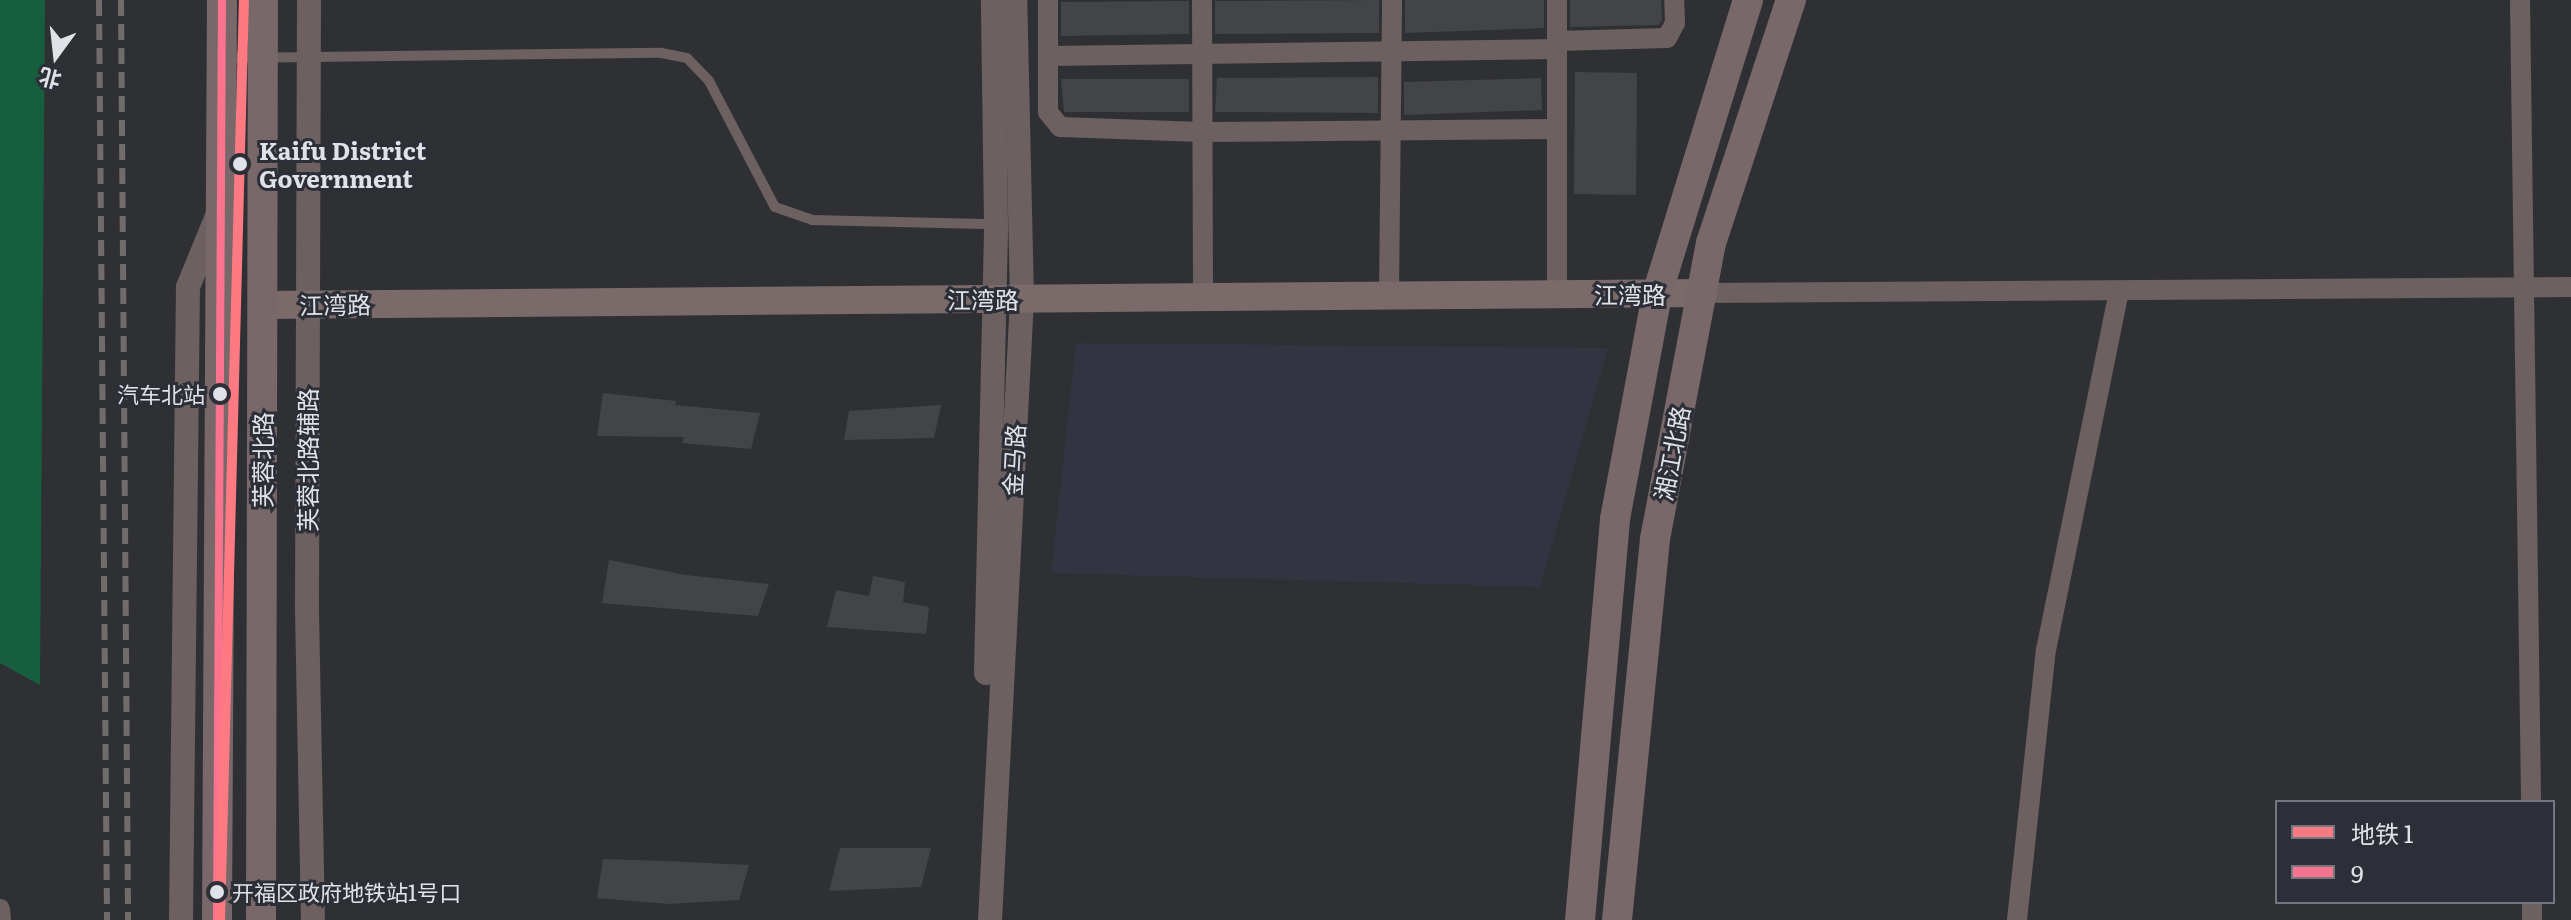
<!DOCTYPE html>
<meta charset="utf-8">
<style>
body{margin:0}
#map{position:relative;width:2571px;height:920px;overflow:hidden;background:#2f3034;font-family:Literata,"Noto Sans SC",serif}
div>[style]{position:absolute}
.built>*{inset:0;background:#323441}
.green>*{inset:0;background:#175e3e}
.building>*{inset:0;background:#434447}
.service>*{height:10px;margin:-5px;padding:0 5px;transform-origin:5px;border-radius:5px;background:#6c6060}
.minor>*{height:20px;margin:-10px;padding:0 10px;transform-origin:10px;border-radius:10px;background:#6c6060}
.tertiary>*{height:24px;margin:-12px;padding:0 12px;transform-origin:12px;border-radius:12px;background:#6c6060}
.secondary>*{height:28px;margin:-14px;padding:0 14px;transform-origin:14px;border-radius:14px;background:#7a6a6a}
.primary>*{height:30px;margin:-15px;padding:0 15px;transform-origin:15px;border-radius:15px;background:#786869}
.rail>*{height:6px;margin-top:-3px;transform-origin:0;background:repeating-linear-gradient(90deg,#716c6c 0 16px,transparent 0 24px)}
.bus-1>*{height:8px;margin:-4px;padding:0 4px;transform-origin:4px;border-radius:4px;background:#fc738d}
.metro-1>*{height:10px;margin:-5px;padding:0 5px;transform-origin:5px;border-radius:5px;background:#fe7a83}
.dots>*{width:22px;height:22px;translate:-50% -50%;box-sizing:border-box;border:4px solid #2c2f37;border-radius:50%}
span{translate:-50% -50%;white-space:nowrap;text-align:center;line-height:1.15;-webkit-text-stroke:6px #2c2f37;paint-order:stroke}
.bus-label{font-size:22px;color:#e0e2e7}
.right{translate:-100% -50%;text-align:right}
.left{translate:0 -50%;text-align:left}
.stop-label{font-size:24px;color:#e0e2e7;font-weight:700}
.street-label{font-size:24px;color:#e0e2e7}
.legend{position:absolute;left:2275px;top:800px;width:280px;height:104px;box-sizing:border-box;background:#2c2f37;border:2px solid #74777d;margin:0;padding:10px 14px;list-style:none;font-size:24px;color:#e0e2e7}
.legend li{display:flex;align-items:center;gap:16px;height:40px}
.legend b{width:40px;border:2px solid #74777d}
.north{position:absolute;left:16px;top:16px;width:80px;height:80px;-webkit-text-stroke:6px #2c2f37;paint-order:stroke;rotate:195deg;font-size:22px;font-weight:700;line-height:32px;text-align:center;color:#e0e2e7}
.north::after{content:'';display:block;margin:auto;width:28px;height:36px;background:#e0e2e7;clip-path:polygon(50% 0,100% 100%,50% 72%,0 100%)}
</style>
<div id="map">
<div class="built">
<div style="clip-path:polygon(1076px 343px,1608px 348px,1540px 587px,1051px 573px)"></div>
</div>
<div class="green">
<div style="clip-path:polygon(0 0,45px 0,40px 685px,0 663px)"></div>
</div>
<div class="building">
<div style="clip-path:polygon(1379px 0,1379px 33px,1215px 34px,1215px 1px)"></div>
<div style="clip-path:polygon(1405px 0,1544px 0,1544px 28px,1405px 33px)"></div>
<div style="clip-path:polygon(1570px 0,1661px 0,1662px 20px,1659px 25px,1570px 27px)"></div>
<div style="clip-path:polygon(1189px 1px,1189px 34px,1061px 36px,1061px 2px)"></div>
<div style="clip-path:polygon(1575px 72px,1637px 73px,1636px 195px,1574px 194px)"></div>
<div style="clip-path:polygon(1378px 77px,1378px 113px,1215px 112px,1217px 78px)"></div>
<div style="clip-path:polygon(1541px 78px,1542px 110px,1404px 115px,1404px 82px)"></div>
<div style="clip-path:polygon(1061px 79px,1189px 79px,1189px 112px,1064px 112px)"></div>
<div style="clip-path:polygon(603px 393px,676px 401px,675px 405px,760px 413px,751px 449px,682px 443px,684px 437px,597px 436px)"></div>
<div style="clip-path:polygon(941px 405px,934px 438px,844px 440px,849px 411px)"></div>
<div style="clip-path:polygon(609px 560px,686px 575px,769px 584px,758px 616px,602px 603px)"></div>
<div style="clip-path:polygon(873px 576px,905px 582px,903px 602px,929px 607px,926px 634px,827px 627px,836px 590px,869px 596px)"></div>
<div style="clip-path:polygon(840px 848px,931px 848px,921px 887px,829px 891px)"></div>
<div style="clip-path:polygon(603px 859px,665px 861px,749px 865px,739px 900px,669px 904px,597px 898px)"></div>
</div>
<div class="service">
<div style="left:224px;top:58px;width:437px;rotate:-0.7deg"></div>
<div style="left:661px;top:53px;width:26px;rotate:11deg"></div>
<div style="left:687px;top:58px;width:32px;rotate:46deg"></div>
<div style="left:709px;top:81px;width:142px;rotate:62.4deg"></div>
<div style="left:775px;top:207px;width:39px;rotate:19deg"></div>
<div style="left:812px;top:220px;width:183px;rotate:1.3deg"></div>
</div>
<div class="minor">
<div style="left:1048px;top:0;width:112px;rotate:90deg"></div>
<div style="left:1048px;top:112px;width:19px;rotate:51deg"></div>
<div style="left:1060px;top:127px;width:142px;rotate:2deg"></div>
<div style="left:1202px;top:132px;width:355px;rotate:-0.5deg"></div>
<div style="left:1202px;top:0;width:296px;rotate:89.8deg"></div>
<div style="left:1557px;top:0;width:294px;rotate:90deg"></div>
<div style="left:2520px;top:0;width:802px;rotate:89.21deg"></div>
<div style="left:1557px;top:41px;width:110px;rotate:-1.6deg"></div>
<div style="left:1667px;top:38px;width:17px;rotate:-62deg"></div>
<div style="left:1675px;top:23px;width:23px;rotate:-92deg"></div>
<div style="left:1048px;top:56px;width:509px;rotate:-0.79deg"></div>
<div style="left:1703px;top:293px;width:868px;rotate:-0.4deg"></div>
<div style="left:1389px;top:295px;width:295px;rotate:-89.4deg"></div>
<div style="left:2532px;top:902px;width:18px;rotate:90deg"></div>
<div style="left:0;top:909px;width:11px;rotate:85deg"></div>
<div style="left:2017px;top:920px;width:272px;rotate:-83.9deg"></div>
<div style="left:2046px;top:650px;width:366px;rotate:-78.5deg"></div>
</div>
<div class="tertiary">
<div style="left:309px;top:0;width:610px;rotate:90.19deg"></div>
<div style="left:307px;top:610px;width:310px;rotate:88.9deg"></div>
<div style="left:986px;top:673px;width:449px;rotate:-88.7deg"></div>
<div style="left:996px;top:224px;width:224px;rotate:-90.8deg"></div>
<div style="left:181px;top:920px;width:633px;rotate:-89.37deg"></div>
<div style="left:188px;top:287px;width:77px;rotate:-67.8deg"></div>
<div style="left:990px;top:920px;width:623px;rotate:-87.05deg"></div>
<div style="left:1022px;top:298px;width:298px;rotate:-91.3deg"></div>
</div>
<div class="secondary">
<div style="left:262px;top:305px;width:1441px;rotate:-0.48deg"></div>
</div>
<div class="primary">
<div style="left:217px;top:920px;width:920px;rotate:-89.69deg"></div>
<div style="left:261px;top:920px;width:920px;rotate:-89.88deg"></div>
<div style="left:1580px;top:920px;width:403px;rotate:-85deg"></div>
<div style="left:1615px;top:519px;width:229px;rotate:-79.4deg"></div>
<div style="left:1657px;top:294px;width:308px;rotate:-72.8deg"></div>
<div style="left:1617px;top:920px;width:383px;rotate:-84.3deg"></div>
<div style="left:1655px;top:539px;width:301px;rotate:-79.3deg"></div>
<div style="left:1711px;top:243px;width:256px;rotate:-71.8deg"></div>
</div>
<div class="rail">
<div style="left:99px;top:0;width:920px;rotate:89.5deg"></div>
<div style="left:121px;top:0;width:920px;rotate:89.56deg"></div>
</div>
<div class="bus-1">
<div style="left:217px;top:920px;width:920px;rotate:-89.69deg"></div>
</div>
<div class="metro-1">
<div style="left:220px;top:920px;width:920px;rotate:-88.51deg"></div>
</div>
<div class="dots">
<div style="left:240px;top:164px;background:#e0e2e7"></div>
<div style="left:220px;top:394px;background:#e0e2e7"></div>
<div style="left:217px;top:892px;background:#e0e2e7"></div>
</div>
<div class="bus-label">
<span class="right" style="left:205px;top:394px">汽车北站</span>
<span class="left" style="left:232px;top:892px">开福区政府地铁站1号口</span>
</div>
<div class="stop-label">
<span class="left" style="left:259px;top:164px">Kaifu District<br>Government</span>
</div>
<div class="street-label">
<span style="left:1630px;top:294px">江湾路</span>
<span style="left:983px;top:299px">江湾路</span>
<span style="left:335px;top:304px;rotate:-1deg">江湾路</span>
<span style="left:1671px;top:453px;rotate:-79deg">湘江北路</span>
<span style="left:262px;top:460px;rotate:-90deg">芙蓉北路</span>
<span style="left:307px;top:460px;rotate:-90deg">芙蓉北路辅路</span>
<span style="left:1013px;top:460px;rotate:-87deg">金马路</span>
</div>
<ul class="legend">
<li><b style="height:10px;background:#fe7a83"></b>地铁 1</li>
<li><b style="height:10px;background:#fc738d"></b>9</li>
</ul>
<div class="north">北</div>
</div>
